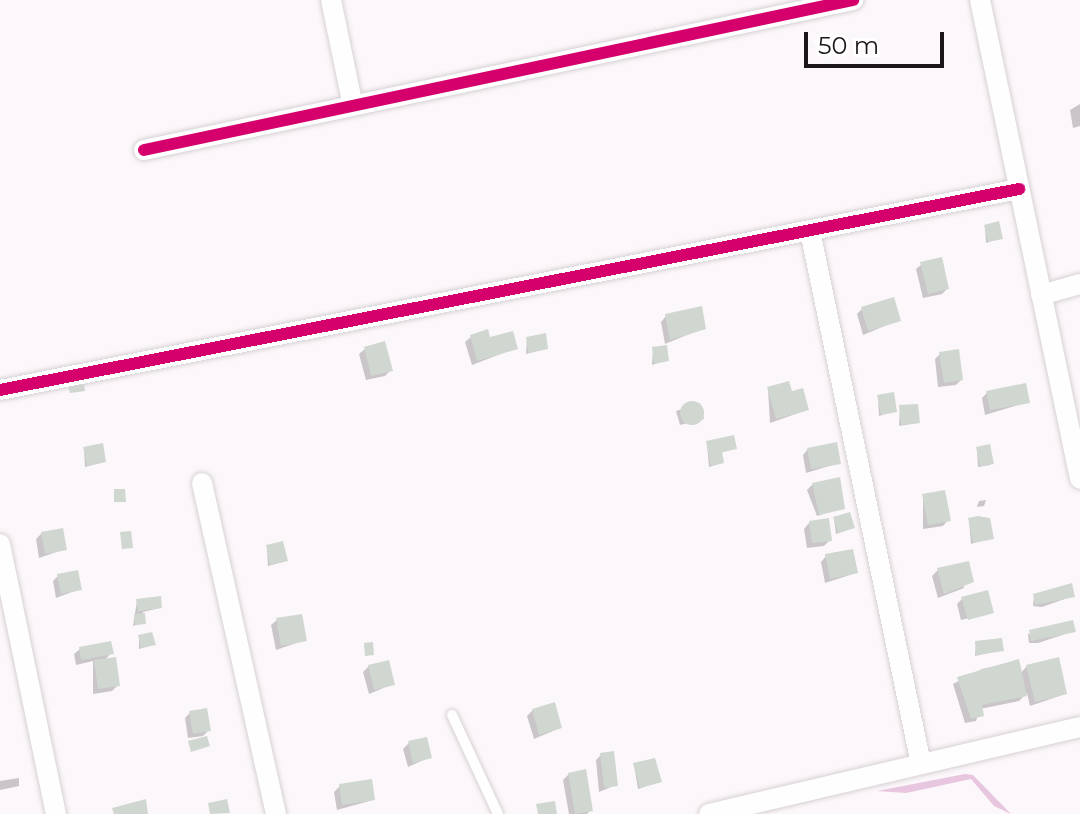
<!DOCTYPE html>
<style>
body{margin:0}
#map{position:relative;width:1080px;height:814px;overflow:hidden;background:#fcf7fa;font-family:Montserrat,sans-serif}
div>[style]{position:absolute}
.water>*{inset:0;background:#e8c6df}
.shadow>*{inset:0;background:#0003}
.building>*{inset:0;background:#d0d7d1}
.round{border-radius:50%}
.roads{filter:drop-shadow(0 0 2px #d6d1d4) drop-shadow(0 0 2px #d6d1d4)}
.lane>*{height:10px;margin:-5px;padding:0 5px;transform-origin:5px;border-radius:5px;background:#fffefe}
.street>*{height:20px;margin:-10px;padding:0 10px;transform-origin:10px;border-radius:10px;background:#fffefe}
.cycleway>*{height:12px;margin:-6px;padding:0 6px;transform-origin:6px;border-radius:6px;background:#d6006c}
span{translate:-50% -50%;white-space:nowrap;text-align:center;line-height:1.15;-webkit-text-stroke:6px #fff;paint-order:stroke}
.scale{position:absolute;left:804px;top:32px;width:140px;height:36px;box-sizing:border-box;border:4px solid #1b161a;border-top:0;padding-left:10px;font-size:24px;line-height:28px;white-space:nowrap;color:#1b161a;-webkit-text-stroke:6px #fff;paint-order:stroke}
</style>
<div id="map">
<div class="water">
<div style="clip-path:polygon(965px 774px,973px 775px,1011px 814px,994px 806px,971px 779px,906px 793px,877px 791px)"></div>
</div>
<div class="shadow">
<div style="clip-path:polygon(1080px 104px,1080px 126px,1073px 128px,1070px 110px)"></div>
<div style="clip-path:polygon(985px 227px,1001px 238px,986px 243px)"></div>
<div style="clip-path:polygon(922px 264px,947px 289px,942px 294px,923px 298px,916px 269px)"></div>
<div style="clip-path:polygon(862px 309px,899px 320px,863px 335px,857px 314px)"></div>
<div style="clip-path:polygon(666px 316px,704px 328px,665px 344px,661px 322px)"></div>
<div style="clip-path:polygon(471px 337px,489px 340px,516px 348px,472px 365px,465px 342px)"></div>
<div style="clip-path:polygon(527px 339px,546px 349px,526px 354px)"></div>
<div style="clip-path:polygon(365px 349px,391px 370px,385px 376px,366px 380px,359px 354px)"></div>
<div style="clip-path:polygon(653px 349px,667px 360px,652px 365px)"></div>
<div style="clip-path:polygon(940px 354px,961px 380px,956px 385px,938px 387px,935px 359px)"></div>
<div style="clip-path:polygon(768px 389px,790px 394px,807px 410px,770px 423px)"></div>
<div style="clip-path:polygon(987px 393px,1028px 402px,985px 415px,982px 398px)"></div>
<div style="clip-path:polygon(878px 397px,895px 411px,879px 416px)"></div>
<div style="clip-path:polygon(700px 403px,704px 419px,680px 425px,676px 411px)"></div>
<div style="clip-path:polygon(900px 407px,918px 423px,899px 426px)"></div>
<div style="clip-path:polygon(707px 443px,734px 449px,720px 453px,722px 463px,709px 467px)"></div>
<div style="clip-path:polygon(84px 449px,104px 462px,85px 467px)"></div>
<div style="clip-path:polygon(808px 449px,839px 463px,806px 473px,803px 455px)"></div>
<div style="clip-path:polygon(977px 449px,992px 463px,990px 465px,978px 467px)"></div>
<div style="clip-path:polygon(813px 484px,843px 508px,817px 516px,807px 490px)"></div>
<div style="clip-path:polygon(923px 496px,948px 520px,943px 526px,923px 529px)"></div>
<div style="clip-path:polygon(986px 500px,984px 506px,977px 507px,979px 501px)"></div>
<div style="clip-path:polygon(834px 519px,853px 528px,836px 534px)"></div>
<div style="clip-path:polygon(969px 520px,991px 538px,971px 544px)"></div>
<div style="clip-path:polygon(809px 523px,830px 540px,824px 546px,807px 548px,804px 529px)"></div>
<div style="clip-path:polygon(42px 533px,65px 549px,39px 558px,36px 539px)"></div>
<div style="clip-path:polygon(267px 547px,286px 561px,268px 566px)"></div>
<div style="clip-path:polygon(826px 556px,856px 573px,825px 583px,821px 562px)"></div>
<div style="clip-path:polygon(938px 570px,963px 585px,964px 588px,938px 598px,932px 576px)"></div>
<div style="clip-path:polygon(58px 576px,80px 589px,56px 598px,53px 581px)"></div>
<div style="clip-path:polygon(1034px 596px,1073px 596px,1042px 607px,1033px 606px)"></div>
<div style="clip-path:polygon(962px 599px,992px 612px,961px 620px,957px 604px)"></div>
<div style="clip-path:polygon(137px 601px,160px 608px,143px 612px,144px 623px,133px 626px)"></div>
<div style="clip-path:polygon(277px 620px,305px 640px,276px 650px,271px 625px)"></div>
<div style="clip-path:polygon(1074px 631px,1038px 643px,1029px 643px,1028px 634px)"></div>
<div style="clip-path:polygon(139px 637px,153px 645px,139px 649px)"></div>
<div style="clip-path:polygon(976px 643px,1002px 650px,975px 656px)"></div>
<div style="clip-path:polygon(80px 649px,111px 653px,104px 661px,118px 685px,112px 691px,93px 694px,93px 661px,76px 665px,74px 654px)"></div>
<div style="clip-path:polygon(1018px 661px,1020px 674px,1027px 666px,1065px 694px,1030px 706px,1027px 693px,1019px 701px,980px 709px,976px 721px,965px 723px,953px 684px,982px 669px)"></div>
<div style="clip-path:polygon(369px 666px,393px 684px,369px 694px,363px 672px)"></div>
<div style="clip-path:polygon(533px 710px,560px 728px,534px 739px,527px 716px)"></div>
<div style="clip-path:polygon(190px 713px,209px 730px,203px 736px,188px 738px,185px 718px)"></div>
<div style="clip-path:polygon(409px 743px,430px 757px,408px 767px,403px 749px)"></div>
<div style="clip-path:polygon(601px 755px,616px 785px,599px 792px,596px 760px)"></div>
<div style="clip-path:polygon(634px 765px,659px 782px,638px 789px)"></div>
<div style="clip-path:polygon(569px 774px,591px 810px,587px 814px,569px 814px,563px 780px)"></div>
<div style="clip-path:polygon(19px 778px,19px 786px,0 790px,0 781px)"></div>
<div style="clip-path:polygon(340px 786px,373px 800px,337px 810px,334px 792px)"></div>
</div>
<div class="building">
<div style="clip-path:polygon(999px 221px,1003px 239px,988px 242px,984px 225px)"></div>
<div style="clip-path:polygon(942px 257px,949px 289px,928px 294px,920px 262px)"></div>
<div style="clip-path:polygon(894px 297px,901px 321px,868px 331px,861px 307px)"></div>
<div style="clip-path:polygon(702px 306px,706px 329px,670px 340px,665px 314px)"></div>
<div style="clip-path:polygon(488px 329px,490px 337px,513px 331px,518px 349px,477px 361px,470px 335px)"></div>
<div style="clip-path:polygon(546px 333px,548px 349px,528px 353px,526px 337px)"></div>
<div style="clip-path:polygon(385px 341px,393px 371px,371px 376px,364px 347px)"></div>
<div style="clip-path:polygon(667px 345px,669px 361px,654px 364px,652px 347px)"></div>
<div style="clip-path:polygon(959px 349px,963px 380px,944px 383px,939px 352px)"></div>
<div style="clip-path:polygon(789px 381px,792px 391px,803px 388px,809px 410px,776px 419px,767px 387px)"></div>
<div style="clip-path:polygon(1026px 383px,1030px 403px,990px 410px,986px 391px)"></div>
<div style="clip-path:polygon(84px 384px,85px 391px,70px 393px,68px 386px)"></div>
<div style="clip-path:polygon(894px 392px,897px 412px,881px 415px,877px 395px)"></div>
<div class="round" style="left:680px;top:401px;width:24px;height:24px"></div>
<div style="clip-path:polygon(918px 404px,920px 423px,901px 425px,899px 405px)"></div>
<div style="clip-path:polygon(734px 435px,737px 449px,722px 452px,724px 463px,711px 466px,706px 441px)"></div>
<div style="clip-path:polygon(837px 442px,841px 464px,811px 469px,807px 448px)"></div>
<div style="clip-path:polygon(103px 443px,106px 462px,87px 466px,83px 447px)"></div>
<div style="clip-path:polygon(990px 444px,994px 464px,980px 466px,976px 447px)"></div>
<div style="clip-path:polygon(840px 477px,845px 509px,819px 515px,812px 483px)"></div>
<div style="clip-path:polygon(114px 489px,125px 489px,126px 502px,114px 502px)"></div>
<div style="clip-path:polygon(945px 490px,951px 521px,928px 525px,922px 494px)"></div>
<div style="clip-path:polygon(850px 512px,855px 528px,838px 533px,833px 517px)"></div>
<div style="clip-path:polygon(978px 516px,990px 518px,994px 539px,973px 543px,968px 518px)"></div>
<div style="clip-path:polygon(829px 518px,832px 541px,812px 543px,809px 521px)"></div>
<div style="clip-path:polygon(63px 528px,67px 550px,45px 554px,41px 532px)"></div>
<div style="clip-path:polygon(131px 531px,133px 548px,122px 549px,120px 532px)"></div>
<div style="clip-path:polygon(283px 541px,288px 561px,270px 565px,266px 545px)"></div>
<div style="clip-path:polygon(853px 549px,858px 573px,830px 579px,825px 554px)"></div>
<div style="clip-path:polygon(969px 561px,974px 582px,944px 594px,937px 568px)"></div>
<div style="clip-path:polygon(78px 570px,82px 590px,61px 594px,57px 574px)"></div>
<div style="clip-path:polygon(1072px 583px,1075px 597px,1035px 605px,1033px 594px)"></div>
<div style="clip-path:polygon(988px 590px,994px 613px,968px 620px,961px 597px)"></div>
<div style="clip-path:polygon(161px 596px,162px 608px,138px 611px,136px 599px)"></div>
<div style="clip-path:polygon(145px 613px,146px 624px,135px 625px,134px 614px)"></div>
<div style="clip-path:polygon(302px 614px,307px 641px,281px 646px,276px 618px)"></div>
<div style="clip-path:polygon(1073px 620px,1076px 632px,1031px 641px,1029px 630px)"></div>
<div style="clip-path:polygon(152px 632px,156px 645px,141px 648px,138px 635px)"></div>
<div style="clip-path:polygon(1002px 638px,1004px 651px,976px 655px,975px 641px)"></div>
<div style="clip-path:polygon(111px 641px,114px 654px,81px 660px,79px 647px)"></div>
<div style="clip-path:polygon(373px 642px,374px 655px,365px 656px,364px 643px)"></div>
<div style="clip-path:polygon(116px 657px,120px 686px,98px 689px,94px 660px)"></div>
<div style="clip-path:polygon(1059px 657px,1067px 694px,1035px 702px,1026px 665px)"></div>
<div style="clip-path:polygon(1019px 659px,1027px 696px,982px 705px,984px 716px,971px 719px,957px 677px)"></div>
<div style="clip-path:polygon(389px 660px,395px 685px,374px 690px,368px 665px)"></div>
<div style="clip-path:polygon(555px 702px,562px 728px,539px 735px,532px 709px)"></div>
<div style="clip-path:polygon(207px 708px,211px 731px,193px 734px,189px 711px)"></div>
<div style="clip-path:polygon(207px 736px,210px 746px,191px 752px,188px 741px)"></div>
<div style="clip-path:polygon(427px 737px,432px 758px,413px 763px,408px 741px)"></div>
<div style="clip-path:polygon(614px 751px,618px 786px,604px 788px,600px 753px)"></div>
<div style="clip-path:polygon(655px 758px,662px 782px,640px 788px,633px 763px)"></div>
<div style="clip-path:polygon(586px 769px,593px 811px,575px 814px,568px 773px)"></div>
<div style="clip-path:polygon(372px 779px,375px 800px,342px 805px,339px 784px)"></div>
<div style="clip-path:polygon(146px 799px,148px 814px,114px 814px,112px 808px)"></div>
<div style="clip-path:polygon(227px 799px,230px 813px,210px 814px,208px 803px)"></div>
<div style="clip-path:polygon(555px 801px,557px 814px,538px 814px,536px 804px)"></div>
</div>
<div class="roads">
<div class="lane">
<div style="left:452px;top:715px;width:109px;rotate:65.1deg"></div>
</div>
<div class="street">
<div style="left:331px;top:0;width:108px;rotate:78.3deg"></div>
<div style="left:980px;top:0;width:489px;rotate:78.2deg"></div>
<div style="left:144px;top:150px;width:725px;rotate:-11.95deg"></div>
<div style="left:810px;top:231px;width:544px;rotate:78.24deg"></div>
<div style="left:1041px;top:295px;width:41px;rotate:-15.8deg"></div>
<div style="left:0;top:390px;width:1039px;rotate:-11.16deg"></div>
<div style="left:202px;top:483px;width:339px;rotate:77.4deg"></div>
<div style="left:0;top:544px;width:276px;rotate:78.3deg"></div>
<div style="left:709px;top:814px;width:381px;rotate:-13.2deg"></div>
</div>
</div>
<div class="cycleway">
<div style="left:144px;top:150px;width:725px;rotate:-11.95deg"></div>
<div style="left:0;top:390px;width:1039px;rotate:-11.16deg"></div>
</div>
<div class="scale">50 m</div>
</div>
